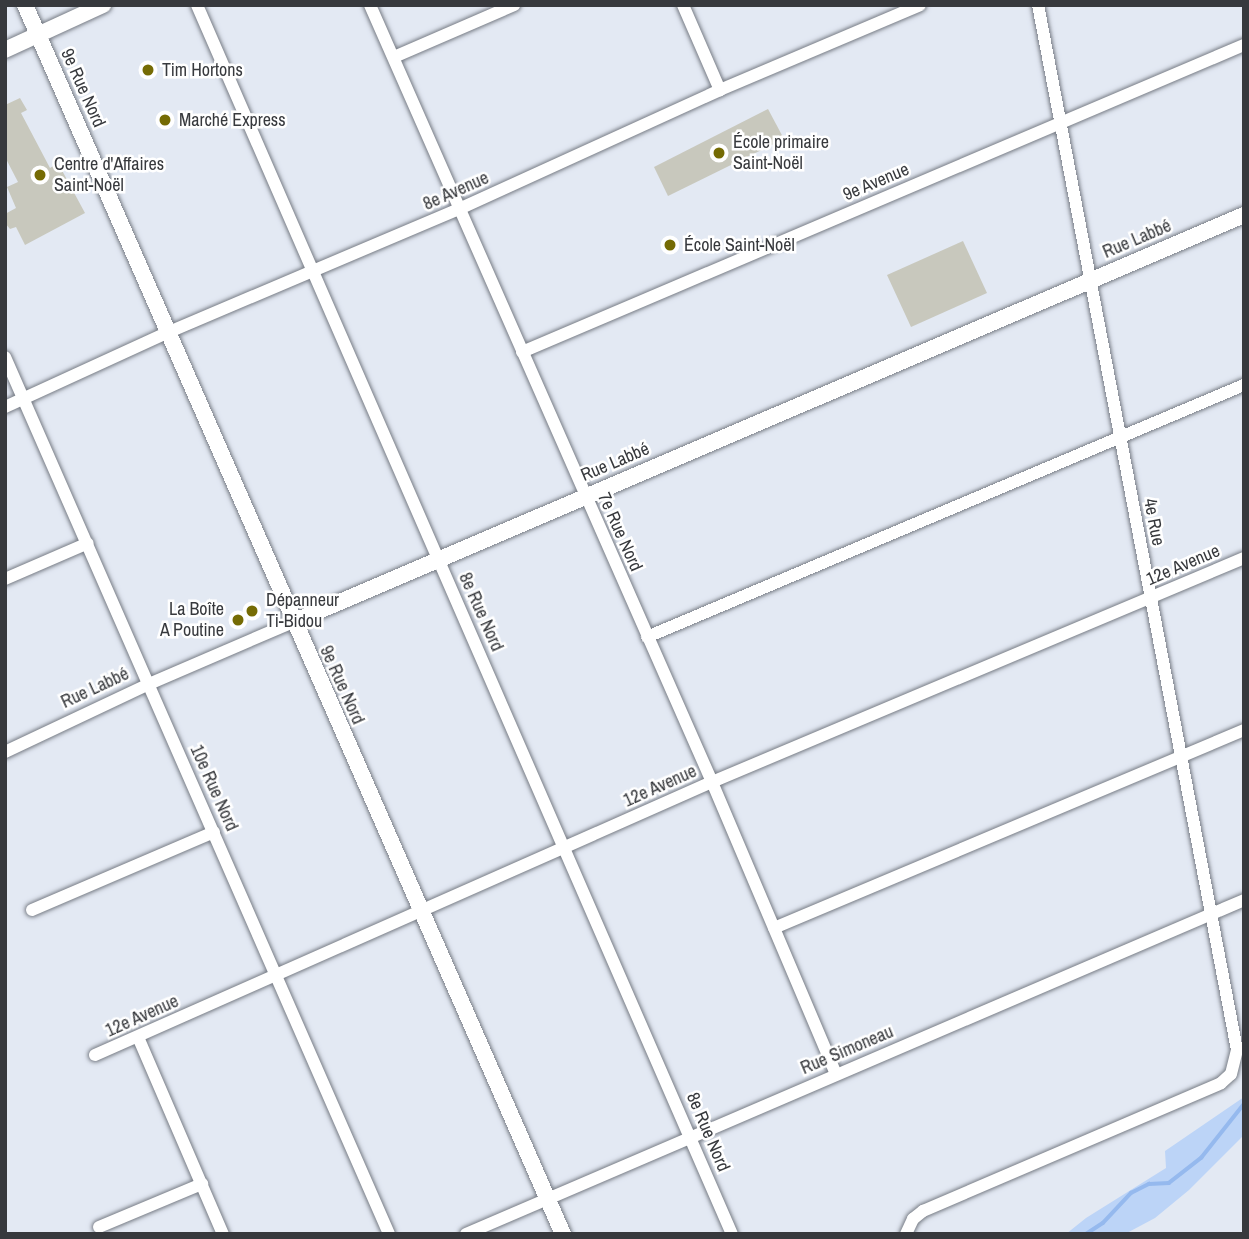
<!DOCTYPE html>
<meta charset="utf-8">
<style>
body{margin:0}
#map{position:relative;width:1249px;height:1239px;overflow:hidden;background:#e3e9f3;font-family:"Archivo Narrow",sans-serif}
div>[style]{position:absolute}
.green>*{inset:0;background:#bcd4f7}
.stream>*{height:3.5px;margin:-1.75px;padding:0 1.75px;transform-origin:1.75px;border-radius:1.75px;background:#95b9ee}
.building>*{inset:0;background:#c8c8bd}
.roads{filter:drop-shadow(0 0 2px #777c85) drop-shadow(0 0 2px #777c85)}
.minor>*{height:12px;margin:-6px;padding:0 6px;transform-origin:6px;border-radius:6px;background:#fff}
.tertiary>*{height:16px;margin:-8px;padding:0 8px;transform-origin:8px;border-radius:8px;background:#fff}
.dots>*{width:19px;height:19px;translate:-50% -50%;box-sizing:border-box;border:4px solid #fff;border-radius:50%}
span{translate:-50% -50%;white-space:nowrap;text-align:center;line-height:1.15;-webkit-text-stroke:5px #fff;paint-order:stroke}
.poi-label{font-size:18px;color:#37393d}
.left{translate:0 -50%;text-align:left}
.right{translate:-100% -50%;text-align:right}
.street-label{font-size:18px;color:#37393d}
.frame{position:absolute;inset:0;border:7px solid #37393d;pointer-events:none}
</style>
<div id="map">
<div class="green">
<div style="clip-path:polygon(1244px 1097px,1244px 1135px,1189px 1190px,1155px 1218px,1125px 1234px,1066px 1234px,1086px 1218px,1166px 1168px,1165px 1151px)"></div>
</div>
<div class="stream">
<div style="left:1086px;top:1234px;width:20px;rotate:-33deg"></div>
<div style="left:1103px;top:1223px;width:41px;rotate:-47deg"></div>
<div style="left:1131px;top:1193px;width:20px;rotate:-27deg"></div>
<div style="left:1149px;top:1184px;width:20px;rotate:-3deg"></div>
<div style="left:1169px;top:1183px;width:41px;rotate:-38deg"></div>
<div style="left:1201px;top:1158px;width:69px;rotate:-51.5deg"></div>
</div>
<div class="building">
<div style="clip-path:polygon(20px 98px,27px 110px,21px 113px,50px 168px,58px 163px,85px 213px,25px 245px,16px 227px,10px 229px,5px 223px,5px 214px,16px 208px,7px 187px,18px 182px,5px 157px,5px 105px)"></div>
<div style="clip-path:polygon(768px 109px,784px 139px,668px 196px,654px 167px)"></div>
<div style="clip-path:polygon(963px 241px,987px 293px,911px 327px,887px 275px)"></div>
</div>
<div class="roads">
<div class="minor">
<div style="left:197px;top:5px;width:1340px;rotate:66.48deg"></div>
<div style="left:370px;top:5px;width:849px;rotate:66.24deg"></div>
<div style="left:712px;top:782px;width:317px;rotate:67deg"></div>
<div style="left:683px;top:5px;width:93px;rotate:66.5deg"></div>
<div style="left:394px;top:57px;width:131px;rotate:-23.4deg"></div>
<div style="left:522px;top:352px;width:785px;rotate:-23.04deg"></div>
<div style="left:5px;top:357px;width:957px;rotate:66.35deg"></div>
<div style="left:5px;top:407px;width:180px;rotate:-24.6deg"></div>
<div style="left:169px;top:332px;width:315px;rotate:-23deg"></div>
<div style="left:459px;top:209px;width:287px;rotate:-24.5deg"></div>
<div style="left:720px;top:90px;width:217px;rotate:-23deg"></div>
<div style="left:5px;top:579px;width:90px;rotate:-23.4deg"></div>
<div style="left:647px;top:637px;width:648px;rotate:-22.89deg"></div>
<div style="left:5px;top:752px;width:159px;rotate:-25.3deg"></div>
<div style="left:149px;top:684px;width:157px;rotate:-23.3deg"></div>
<div style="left:32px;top:910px;width:198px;rotate:-23.2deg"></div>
<div style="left:774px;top:928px;width:510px;rotate:-22.84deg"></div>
<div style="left:138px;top:1037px;width:215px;rotate:66.7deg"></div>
<div style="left:95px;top:1055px;width:675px;rotate:-23.87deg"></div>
<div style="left:712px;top:782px;width:577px;rotate:-22.83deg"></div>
<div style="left:99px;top:1227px;width:112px;rotate:-22.7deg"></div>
<div style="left:466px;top:1234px;width:847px;rotate:-23.23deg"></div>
<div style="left:906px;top:1234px;width:17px;rotate:-65deg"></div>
<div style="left:913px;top:1219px;width:13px;rotate:-39deg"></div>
<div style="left:923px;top:1211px;width:324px;rotate:-23.2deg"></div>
<div style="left:1221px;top:1083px;width:13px;rotate:-42deg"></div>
<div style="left:1231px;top:1074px;width:25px;rotate:-76deg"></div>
<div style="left:1237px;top:1050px;width:1064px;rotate:-100.78deg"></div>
</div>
<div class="tertiary">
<div style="left:25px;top:5px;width:1342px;rotate:66.36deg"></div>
<div style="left:5px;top:50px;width:108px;rotate:-24.7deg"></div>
<div style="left:293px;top:622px;width:1034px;rotate:-23.17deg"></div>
</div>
</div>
<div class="dots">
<div style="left:148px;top:70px;background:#756b04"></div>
<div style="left:165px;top:120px;background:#756b04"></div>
<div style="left:719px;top:153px;background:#756b04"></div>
<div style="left:40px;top:175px;background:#756b04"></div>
<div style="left:670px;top:245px;background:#756b04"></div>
<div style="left:252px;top:611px;background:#756b04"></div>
<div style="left:238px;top:620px;background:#756b04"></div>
</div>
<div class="poi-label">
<span class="left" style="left:162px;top:70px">Tim Hortons</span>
<span class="left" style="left:179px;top:120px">Marché Express</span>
<span class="left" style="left:733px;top:153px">École primaire<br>Saint-Noël</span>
<span class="left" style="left:54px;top:175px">Centre d'Affaires<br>Saint-Noël</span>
<span class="left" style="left:684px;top:245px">École Saint-Noël</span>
<span class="left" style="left:266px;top:611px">Dépanneur<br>Ti-Bidou</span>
<span class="right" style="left:224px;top:620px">La Boîte<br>A Poutine</span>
</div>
<div class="street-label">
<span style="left:83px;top:88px;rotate:66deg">9e Rue Nord</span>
<span style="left:876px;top:182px;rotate:-23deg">9e Avenue</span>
<span style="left:456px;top:191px;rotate:-24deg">8e Avenue</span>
<span style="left:1137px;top:239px;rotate:-23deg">Rue Labbé</span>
<span style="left:615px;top:462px;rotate:-23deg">Rue Labbé</span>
<span style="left:1154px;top:522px;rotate:79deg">4e Rue</span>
<span style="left:620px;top:532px;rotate:66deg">7e Rue Nord</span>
<span style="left:1183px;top:565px;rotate:-23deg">12e Avenue</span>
<span style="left:481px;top:612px;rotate:66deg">8e Rue Nord</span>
<span style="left:342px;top:685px;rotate:66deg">9e Rue Nord</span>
<span style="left:95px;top:688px;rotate:-25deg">Rue Labbé</span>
<span style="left:660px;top:786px;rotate:-24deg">12e Avenue</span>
<span style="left:214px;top:788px;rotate:66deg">10e Rue Nord</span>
<span style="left:142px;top:1016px;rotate:-24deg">12e Avenue</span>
<span style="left:847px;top:1050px;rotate:-23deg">Rue Simoneau</span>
<span style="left:708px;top:1132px;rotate:67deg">8e Rue Nord</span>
</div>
<div class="frame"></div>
</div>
